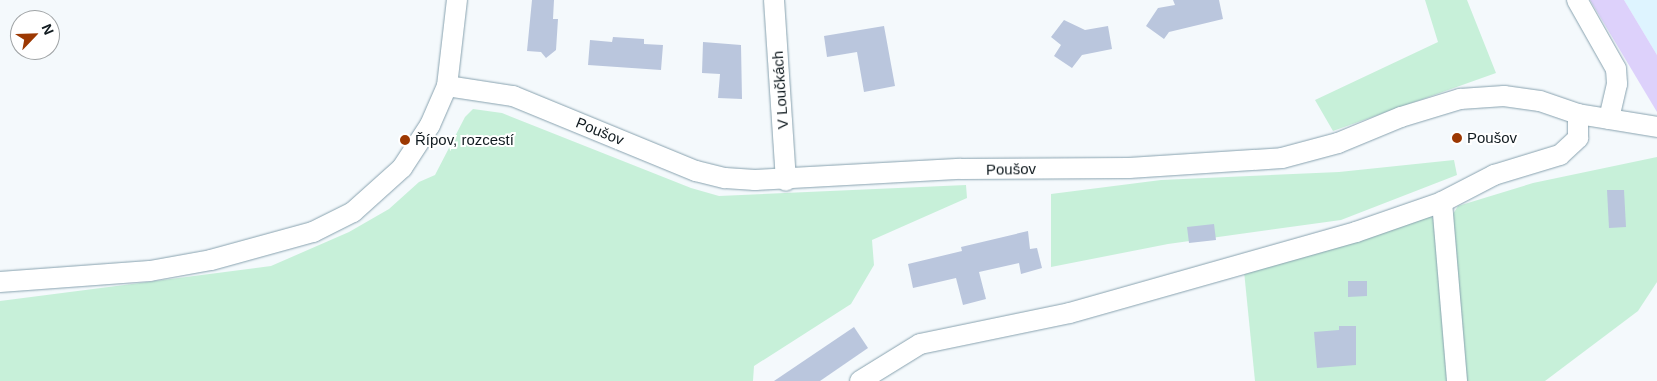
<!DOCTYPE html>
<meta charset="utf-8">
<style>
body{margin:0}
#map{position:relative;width:1657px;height:381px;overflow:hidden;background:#f4f9fc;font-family:Arial,sans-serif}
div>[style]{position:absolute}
.built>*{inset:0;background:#def4ff}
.green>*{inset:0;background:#c7f0d9}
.water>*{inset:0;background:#ddd1fb}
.building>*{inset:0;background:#bac6dd}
.roads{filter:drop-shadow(0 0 1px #88a2af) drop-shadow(0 0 1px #88a2af)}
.minor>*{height:20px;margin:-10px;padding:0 10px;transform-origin:10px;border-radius:10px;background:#fff}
.dots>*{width:14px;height:14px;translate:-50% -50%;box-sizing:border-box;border:2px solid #fff;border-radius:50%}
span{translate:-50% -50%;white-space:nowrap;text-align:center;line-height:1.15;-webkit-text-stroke:4px #fff;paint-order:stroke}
.street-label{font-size:15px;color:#101a1f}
.poi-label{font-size:15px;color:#101a1f}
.left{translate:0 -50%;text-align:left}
.north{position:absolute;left:10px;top:10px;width:50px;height:50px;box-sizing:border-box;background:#fff;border:1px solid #9fa3a5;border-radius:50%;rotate:66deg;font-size:14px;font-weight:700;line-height:20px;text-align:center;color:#101a1f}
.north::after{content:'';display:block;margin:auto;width:18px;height:22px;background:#9c3802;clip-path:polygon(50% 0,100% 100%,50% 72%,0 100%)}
</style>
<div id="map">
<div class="built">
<div style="clip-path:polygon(1624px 0,1657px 0,1657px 55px)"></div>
</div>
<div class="green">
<div style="clip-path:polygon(1425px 0,1467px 0,1496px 73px,1333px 131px,1315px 100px,1438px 42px)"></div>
<div style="clip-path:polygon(473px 109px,502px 113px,691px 188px,719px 196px,966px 185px,967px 198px,872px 240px,874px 265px,851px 304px,754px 366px,753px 381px,0 381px,0 301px,271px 266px,349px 232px,389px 209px,419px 182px,435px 175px,465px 117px)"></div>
<div style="clip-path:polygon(1657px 157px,1657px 282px,1638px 311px,1545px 381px,1465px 381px,1453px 214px,1458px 206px,1533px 183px)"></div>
<div style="clip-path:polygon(1454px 160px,1457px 175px,1341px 220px,1168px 244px,1051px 267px,1051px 194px,1161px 180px,1339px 172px)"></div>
<div style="clip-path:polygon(1429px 215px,1436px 220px,1447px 381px,1255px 381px,1244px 271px)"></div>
</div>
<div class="water">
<div style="clip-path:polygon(1590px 0,1624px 0,1657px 55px,1657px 112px)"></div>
</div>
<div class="building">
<div style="clip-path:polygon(532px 0,554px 0,553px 19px,558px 19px,556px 50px,546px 58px,541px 52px,527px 51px)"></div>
<div style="clip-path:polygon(1173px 0,1219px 0,1223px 19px,1169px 32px,1164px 39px,1146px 26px,1158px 8px,1175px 5px)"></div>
<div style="clip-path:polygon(1064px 20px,1085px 30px,1108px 26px,1112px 49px,1082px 55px,1072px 68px,1054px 56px,1061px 45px,1051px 37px)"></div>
<div style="clip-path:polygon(884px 26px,895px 86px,864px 92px,857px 52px,827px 57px,824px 36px)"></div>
<div style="clip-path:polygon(613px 37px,644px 39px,644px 44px,663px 45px,661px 70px,588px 65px,590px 40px,612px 42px)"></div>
<div style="clip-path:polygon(703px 42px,741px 45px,742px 99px,718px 98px,720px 74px,702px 73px)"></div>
<div style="clip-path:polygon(1607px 190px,1624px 190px,1626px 227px,1609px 228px)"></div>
<div style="clip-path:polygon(1214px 224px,1216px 240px,1189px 243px,1187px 227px)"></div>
<div style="clip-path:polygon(1028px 231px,1030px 249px,1037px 248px,1042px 268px,1021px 274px,1019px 263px,979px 272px,986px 299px,963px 305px,956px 278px,913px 288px,908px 264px,962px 251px,961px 247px)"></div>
<div style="clip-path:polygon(1348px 281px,1367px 281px,1367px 296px,1348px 297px)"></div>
<div style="clip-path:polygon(1339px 326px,1356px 326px,1356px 365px,1317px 368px,1314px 332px,1339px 330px)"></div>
<div style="clip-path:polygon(854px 327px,868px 348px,820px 381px,774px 381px)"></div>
</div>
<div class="roads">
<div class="minor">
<div style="left:774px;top:0;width:181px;rotate:86.2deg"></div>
<div style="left:1577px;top:0;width:79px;rotate:60.5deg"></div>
<div style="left:1616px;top:69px;width:15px;rotate:86deg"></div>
<div style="left:1617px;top:84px;width:36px;rotate:103deg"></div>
<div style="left:447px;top:86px;width:67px;rotate:8.6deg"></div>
<div style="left:513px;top:96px;width:198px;rotate:22.3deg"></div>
<div style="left:696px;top:171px;width:30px;rotate:14deg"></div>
<div style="left:725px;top:178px;width:30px;rotate:4deg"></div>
<div style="left:755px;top:180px;width:206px;rotate:-3.1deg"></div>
<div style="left:961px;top:169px;width:168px;rotate:-0.3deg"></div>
<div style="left:1129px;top:168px;width:153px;rotate:-3.7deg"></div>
<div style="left:1282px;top:158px;width:58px;rotate:-15deg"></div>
<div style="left:1338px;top:143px;width:68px;rotate:-22.4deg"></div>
<div style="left:1401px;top:117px;width:62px;rotate:-17deg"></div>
<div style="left:1460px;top:99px;width:44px;rotate:-3.9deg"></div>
<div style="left:1504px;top:96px;width:36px;rotate:8deg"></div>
<div style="left:1540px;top:101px;width:40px;rotate:18.9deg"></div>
<div style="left:1578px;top:114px;width:80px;rotate:9.3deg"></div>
<div style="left:1442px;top:202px;width:180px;rotate:85.2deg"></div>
<div style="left:0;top:282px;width:150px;rotate:-4.2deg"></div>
<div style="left:150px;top:271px;width:62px;rotate:-10.2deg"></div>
<div style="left:211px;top:260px;width:106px;rotate:-15.4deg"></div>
<div style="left:313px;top:232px;width:45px;rotate:-26.6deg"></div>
<div style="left:353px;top:212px;width:66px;rotate:-41.9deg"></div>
<div style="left:402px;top:168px;width:51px;rotate:-56.9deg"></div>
<div style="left:430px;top:125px;width:43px;rotate:-66.4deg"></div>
<div style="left:447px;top:86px;width:87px;rotate:-83.4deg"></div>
<div style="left:860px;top:381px;width:70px;rotate:-31.7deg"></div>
<div style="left:920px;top:344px;width:153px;rotate:-11.7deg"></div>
<div style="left:1070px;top:313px;width:297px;rotate:-15.8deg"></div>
<div style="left:1356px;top:232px;width:91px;rotate:-19.2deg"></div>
<div style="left:1442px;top:202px;width:59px;rotate:-27.4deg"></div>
<div style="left:1494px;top:175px;width:69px;rotate:-16.9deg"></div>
<div style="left:1560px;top:155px;width:25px;rotate:-43deg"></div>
<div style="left:1578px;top:138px;width:24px;rotate:-90deg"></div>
</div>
</div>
<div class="dots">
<div style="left:1457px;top:138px;background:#9c3802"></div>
<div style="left:405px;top:140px;background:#9c3802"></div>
</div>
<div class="street-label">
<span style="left:780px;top:90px;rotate:-94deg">V Loučkách</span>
<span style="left:600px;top:131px;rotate:22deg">Poušov</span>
<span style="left:1011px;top:169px;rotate:-1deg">Poušov</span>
</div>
<div class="poi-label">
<span class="left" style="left:1467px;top:138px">Poušov</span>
<span class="left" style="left:415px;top:140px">Řípov, rozcestí</span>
</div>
<div class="north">N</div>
</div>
